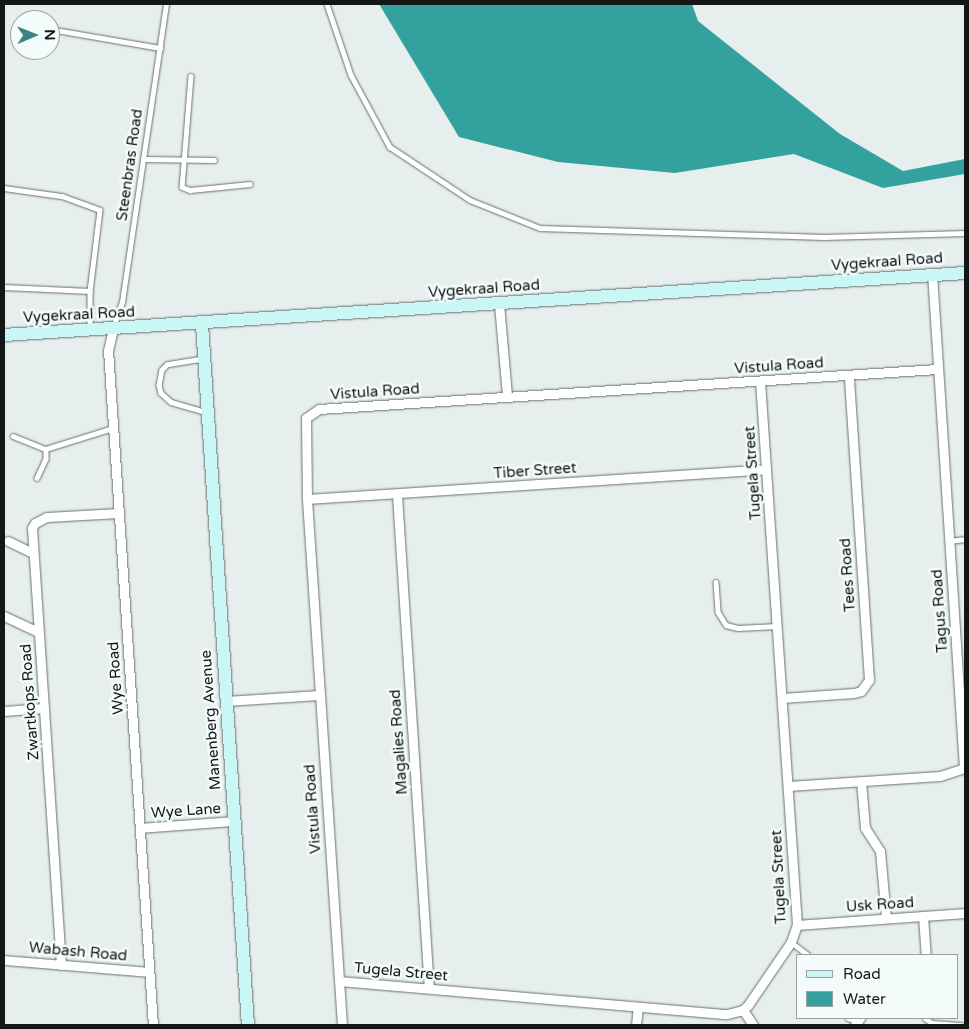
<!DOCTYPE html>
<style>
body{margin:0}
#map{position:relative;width:969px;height:1029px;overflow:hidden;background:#e7eeee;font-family:"Varela Round",sans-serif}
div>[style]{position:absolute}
.water>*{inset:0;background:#33a29f}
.roads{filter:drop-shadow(0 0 1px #686f6e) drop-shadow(0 0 1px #686f6e)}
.lane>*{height:4.5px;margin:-2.25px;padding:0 2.25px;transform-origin:2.25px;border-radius:2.25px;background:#fff}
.street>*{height:9px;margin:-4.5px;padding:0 4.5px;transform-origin:4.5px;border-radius:4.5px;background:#fff}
.secondary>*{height:12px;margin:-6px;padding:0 6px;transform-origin:6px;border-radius:6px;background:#c9f7f6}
span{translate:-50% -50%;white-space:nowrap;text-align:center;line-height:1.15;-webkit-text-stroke:5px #f4fcfb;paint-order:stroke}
.street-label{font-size:15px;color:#151717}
.frame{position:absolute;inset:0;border:5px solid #151717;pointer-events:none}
.legend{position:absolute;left:796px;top:954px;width:162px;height:65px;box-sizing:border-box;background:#f4fcfb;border:1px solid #9ba0a0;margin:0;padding:6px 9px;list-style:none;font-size:15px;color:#151717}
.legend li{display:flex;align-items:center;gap:10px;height:25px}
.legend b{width:25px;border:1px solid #9ba0a0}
.north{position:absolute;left:10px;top:10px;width:50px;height:50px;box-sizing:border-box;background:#f4fcfb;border:1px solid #9ba0a0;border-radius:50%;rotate:89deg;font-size:14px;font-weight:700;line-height:20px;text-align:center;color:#151717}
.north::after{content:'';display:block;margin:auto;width:18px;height:22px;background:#3c8482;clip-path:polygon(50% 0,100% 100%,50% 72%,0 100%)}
</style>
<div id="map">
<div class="water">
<div style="clip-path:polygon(379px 4px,692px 4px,698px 21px,840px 134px,903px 171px,965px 159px,965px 174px,883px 188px,794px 154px,675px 173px,558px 162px,459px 137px)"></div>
</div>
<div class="roads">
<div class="lane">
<div style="left:327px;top:4px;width:75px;rotate:71.3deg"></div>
<div style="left:351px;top:75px;width:82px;rotate:61.6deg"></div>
<div style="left:390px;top:147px;width:96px;rotate:33.5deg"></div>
<div style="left:470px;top:200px;width:75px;rotate:21.8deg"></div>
<div style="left:540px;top:228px;width:284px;rotate:1.8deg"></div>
<div style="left:824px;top:237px;width:141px;rotate:-1.6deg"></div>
<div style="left:50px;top:29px;width:112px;rotate:9.8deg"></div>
<div style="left:191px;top:76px;width:111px;rotate:94.6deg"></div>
<div style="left:182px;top:187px;width:9px;rotate:21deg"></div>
<div style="left:190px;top:190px;width:60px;rotate:-5.7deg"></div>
<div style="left:143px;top:159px;width:71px;rotate:0.8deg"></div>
<div style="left:4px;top:188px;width:59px;rotate:7.9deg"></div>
<div style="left:62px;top:196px;width:40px;rotate:20.2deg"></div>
<div style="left:100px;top:210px;width:82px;rotate:97deg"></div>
<div style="left:4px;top:287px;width:86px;rotate:2.7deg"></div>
<div style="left:90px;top:291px;width:38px;rotate:90deg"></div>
<div style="left:114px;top:325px;width:24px;rotate:-71deg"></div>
<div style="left:122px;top:302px;width:301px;rotate:-81.6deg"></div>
<div style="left:203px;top:359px;width:36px;rotate:171deg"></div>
<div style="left:167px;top:365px;width:7px;rotate:135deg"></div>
<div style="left:162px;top:370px;width:15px;rotate:101deg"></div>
<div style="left:159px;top:385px;width:8px;rotate:76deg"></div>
<div style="left:161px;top:393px;width:13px;rotate:42deg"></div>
<div style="left:171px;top:402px;width:36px;rotate:16deg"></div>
<div style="left:13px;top:436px;width:35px;rotate:22deg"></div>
<div style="left:46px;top:449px;width:10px;rotate:90deg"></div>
<div style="left:46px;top:459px;width:21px;rotate:115deg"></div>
<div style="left:46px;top:449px;width:70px;rotate:-17.4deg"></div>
<div style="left:949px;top:541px;width:16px;rotate:-7deg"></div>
<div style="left:716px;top:582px;width:30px;rotate:86deg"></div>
<div style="left:718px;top:612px;width:15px;rotate:58deg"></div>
<div style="left:726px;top:625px;width:12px;rotate:14deg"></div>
<div style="left:738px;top:628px;width:39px;rotate:-3deg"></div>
<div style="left:791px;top:942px;width:21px;rotate:37deg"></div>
<div style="left:848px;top:1018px;width:9px;rotate:21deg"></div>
<div style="left:925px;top:1018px;width:9px;rotate:36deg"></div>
<div style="left:932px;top:1023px;width:30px;rotate:4deg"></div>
</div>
<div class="street">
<div style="left:499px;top:304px;width:92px;rotate:85deg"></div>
<div style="left:113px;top:329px;width:22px;rotate:103deg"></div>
<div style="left:108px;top:350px;width:676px;rotate:86.19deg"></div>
<div style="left:397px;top:495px;width:494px;rotate:86.3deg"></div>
<div style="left:307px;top:499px;width:460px;rotate:-3.7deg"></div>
<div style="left:8px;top:541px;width:28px;rotate:26deg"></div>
<div style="left:4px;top:616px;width:38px;rotate:25deg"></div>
<div style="left:782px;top:698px;width:72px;rotate:-4deg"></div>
<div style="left:854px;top:693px;width:7px;rotate:-16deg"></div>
<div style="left:861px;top:691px;width:14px;rotate:-54deg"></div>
<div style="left:869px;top:680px;width:306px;rotate:-93.8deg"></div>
<div style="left:226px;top:701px;width:93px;rotate:-3.7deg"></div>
<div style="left:4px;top:711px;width:40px;rotate:-4.3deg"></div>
<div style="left:861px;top:781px;width:47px;rotate:85.1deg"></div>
<div style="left:865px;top:828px;width:27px;rotate:57deg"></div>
<div style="left:880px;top:851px;width:67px;rotate:84.9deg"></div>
<div style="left:788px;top:786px;width:152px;rotate:-3.8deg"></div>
<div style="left:940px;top:776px;width:25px;rotate:-18deg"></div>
<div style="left:964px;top:768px;width:494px;rotate:-93.7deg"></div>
<div style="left:140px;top:828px;width:94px;rotate:-4.3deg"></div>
<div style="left:923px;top:916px;width:39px;rotate:86deg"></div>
<div style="left:797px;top:925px;width:168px;rotate:-4.1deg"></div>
<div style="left:4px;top:960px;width:145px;rotate:4.7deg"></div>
<div style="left:61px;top:965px;width:438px;rotate:-93.8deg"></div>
<div style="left:32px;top:528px;width:6px;rotate:-59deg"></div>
<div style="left:35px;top:523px;width:13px;rotate:-27deg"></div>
<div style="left:47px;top:517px;width:72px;rotate:-3.2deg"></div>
<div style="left:339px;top:981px;width:389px;rotate:4.9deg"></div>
<div style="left:727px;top:1014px;width:16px;rotate:-14deg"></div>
<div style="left:743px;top:1010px;width:7px;rotate:-45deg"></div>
<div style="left:748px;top:1005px;width:76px;rotate:-55.7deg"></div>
<div style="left:791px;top:942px;width:18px;rotate:-71deg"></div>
<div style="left:797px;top:925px;width:545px;rotate:-93.89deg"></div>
<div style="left:743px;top:1010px;width:18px;rotate:56deg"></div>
<div style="left:342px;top:1025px;width:527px;rotate:-93.81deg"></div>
<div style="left:307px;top:499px;width:81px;rotate:-90.7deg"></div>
<div style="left:306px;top:418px;width:16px;rotate:-35deg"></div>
<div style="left:319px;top:409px;width:619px;rotate:-3.7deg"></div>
<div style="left:636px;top:1025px;width:18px;rotate:-84deg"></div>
<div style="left:855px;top:1025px;width:9px;rotate:-54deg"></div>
</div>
<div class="secondary">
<div style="left:202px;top:324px;width:703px;rotate:86.25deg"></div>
<div style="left:4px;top:335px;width:963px;rotate:-3.69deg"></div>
</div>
</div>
<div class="street-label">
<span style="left:130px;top:165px;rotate:-82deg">Steenbras Road</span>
<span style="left:887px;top:262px;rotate:-4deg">Vygekraal Road</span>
<span style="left:484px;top:289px;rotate:-4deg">Vygekraal Road</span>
<span style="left:79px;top:315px;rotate:-3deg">Vygekraal Road</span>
<span style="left:779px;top:366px;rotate:-4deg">Vistula Road</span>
<span style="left:375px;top:392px;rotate:-4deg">Vistula Road</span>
<span style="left:535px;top:471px;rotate:-4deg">Tiber Street</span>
<span style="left:753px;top:473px;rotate:-94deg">Tugela Street</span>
<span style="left:848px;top:575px;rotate:-94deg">Tees Road</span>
<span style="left:940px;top:611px;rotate:-94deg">Tagus Road</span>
<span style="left:116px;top:678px;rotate:-94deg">Wye Road</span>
<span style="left:30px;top:702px;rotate:-94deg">Zwartkops Road</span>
<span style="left:211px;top:720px;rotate:-94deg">Manenberg Avenue</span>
<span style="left:399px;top:742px;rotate:-94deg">Magalies Road</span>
<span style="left:313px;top:809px;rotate:-94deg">Vistula Road</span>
<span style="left:186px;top:811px;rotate:-4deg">Wye Lane</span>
<span style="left:779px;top:877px;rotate:-93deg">Tugela Street</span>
<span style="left:880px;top:905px;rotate:-4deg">Usk Road</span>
<span style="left:78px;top:952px;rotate:5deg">Wabash Road</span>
<span style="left:401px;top:972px;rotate:5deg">Tugela Street</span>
</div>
<div class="frame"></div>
<ul class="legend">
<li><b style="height:6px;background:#c9f7f6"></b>Road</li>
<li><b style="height:14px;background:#33a29f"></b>Water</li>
</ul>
<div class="north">N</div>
</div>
